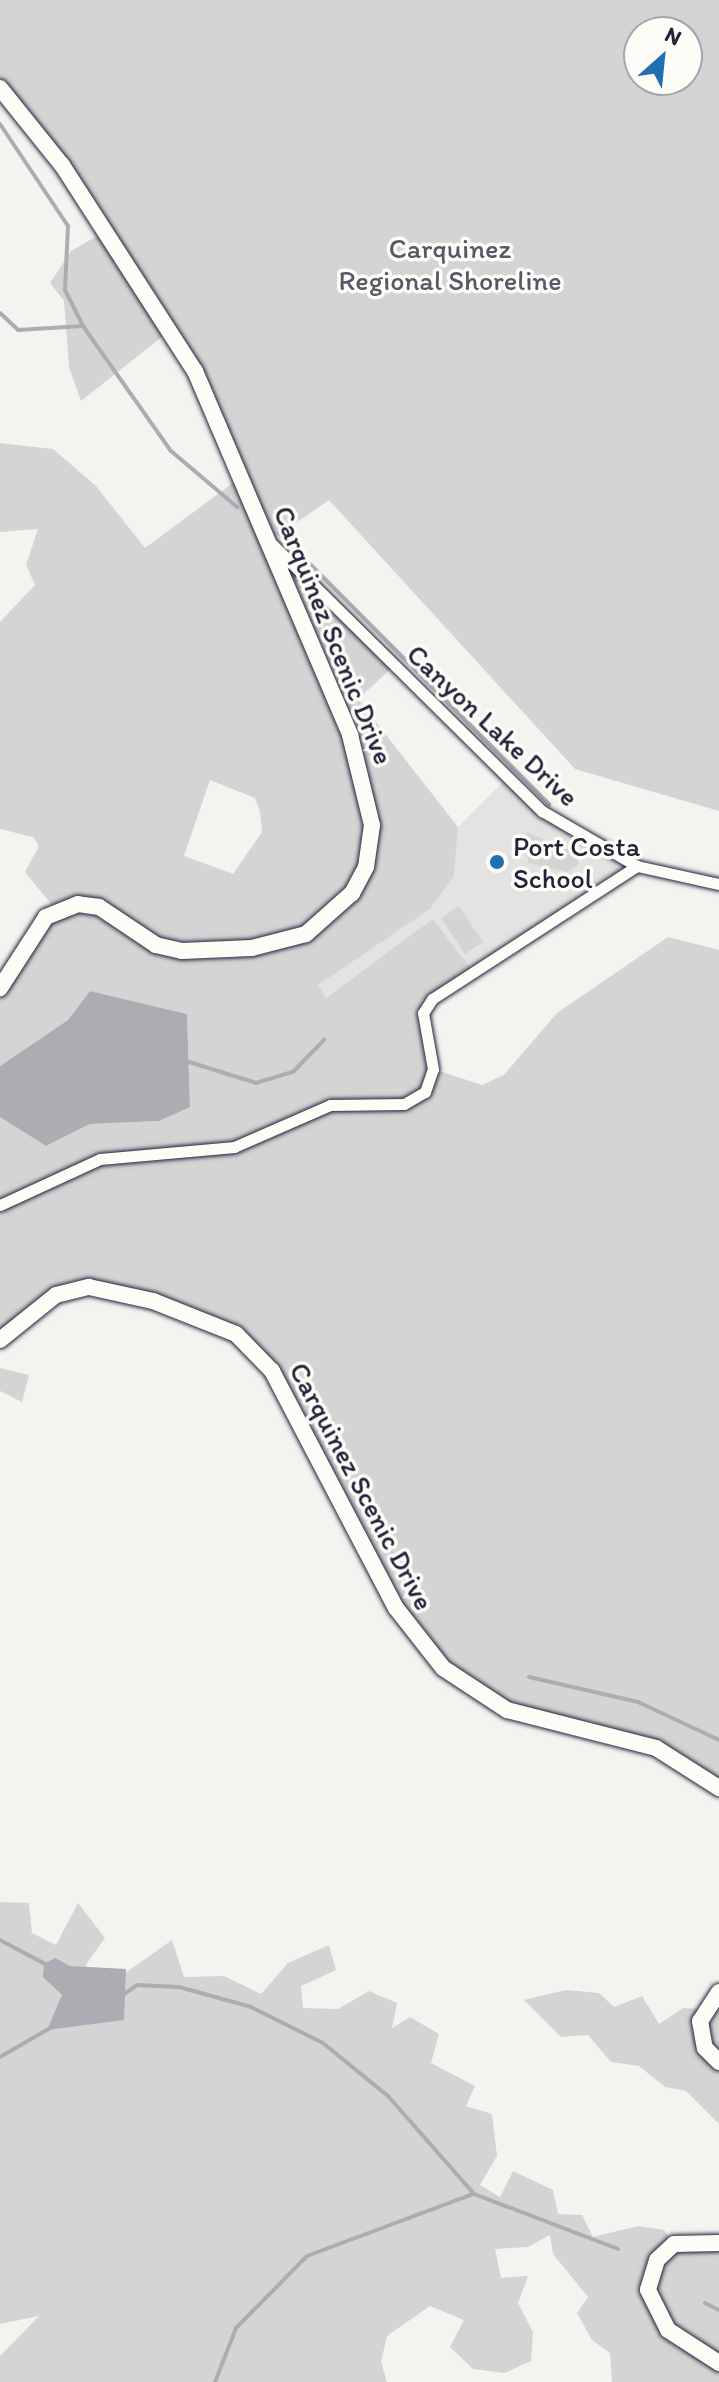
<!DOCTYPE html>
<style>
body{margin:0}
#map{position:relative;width:719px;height:2382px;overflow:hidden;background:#f4f3ef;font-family:Itim,sans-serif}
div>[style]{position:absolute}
.built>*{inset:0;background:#e4e3e2}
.green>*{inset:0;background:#d5d4d5}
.water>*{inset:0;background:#acacb2}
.stream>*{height:4px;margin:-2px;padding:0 2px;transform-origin:2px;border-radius:2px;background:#acacb2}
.roads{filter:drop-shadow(0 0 2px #22223b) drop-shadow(0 0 2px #22223b)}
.street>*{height:11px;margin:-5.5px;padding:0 5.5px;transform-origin:5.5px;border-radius:5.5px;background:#fdfcf7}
.secondary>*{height:16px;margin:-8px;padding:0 8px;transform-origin:8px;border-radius:8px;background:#fdfcf7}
.dots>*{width:22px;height:22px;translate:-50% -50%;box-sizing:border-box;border:4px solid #fdfcf7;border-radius:50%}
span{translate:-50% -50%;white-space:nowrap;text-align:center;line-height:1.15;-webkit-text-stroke:7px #fdfcf7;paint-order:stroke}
.park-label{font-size:28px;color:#585769}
.street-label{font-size:28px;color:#22223b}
.poi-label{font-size:28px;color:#22223b}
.left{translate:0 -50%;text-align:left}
.north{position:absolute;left:623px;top:16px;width:80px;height:80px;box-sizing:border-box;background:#fdfcf7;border:2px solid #a5a5ac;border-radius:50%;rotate:27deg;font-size:22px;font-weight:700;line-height:32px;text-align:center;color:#22223b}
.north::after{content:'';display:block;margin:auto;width:28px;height:36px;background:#1f6fb2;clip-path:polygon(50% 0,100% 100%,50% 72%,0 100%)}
</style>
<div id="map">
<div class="built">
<div style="clip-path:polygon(508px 777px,542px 811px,637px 866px,432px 999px,374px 1070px,318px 986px,454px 876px,458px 827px)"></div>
</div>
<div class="green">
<div style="clip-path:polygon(evenodd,0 0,719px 0,719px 811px,575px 769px,329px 500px,270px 541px,395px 665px,358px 699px,458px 827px,454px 876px,430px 909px,318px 985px,326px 998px,433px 919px,474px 973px,423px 1013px,433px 1069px,482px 1085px,504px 1075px,557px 1013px,668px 937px,719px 950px,719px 1788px,678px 1759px,527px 1717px,426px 1650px,281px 1386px,224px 1327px,77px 1288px,0 1340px,0 1117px,46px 1146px,90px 1124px,159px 1121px,190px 1106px,187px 1014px,90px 991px,68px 1020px,0 1066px,0 988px,56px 910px,25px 872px,39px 846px,33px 837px,0 829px,0 622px,35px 585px,26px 565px,38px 529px,0 532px,0 443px,53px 449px,96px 486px,145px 548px,241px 477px,172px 329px,81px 401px,69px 367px,64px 301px,50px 283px,71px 251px,106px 231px,0 88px,0 0,639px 32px,687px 32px,687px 80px,639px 80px,639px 32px,0 0,210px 780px,255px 798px,260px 812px,262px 832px,233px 874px,184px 856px,210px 780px)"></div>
<div style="clip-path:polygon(527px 832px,576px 853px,579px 864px,567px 872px,528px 863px)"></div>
<div style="clip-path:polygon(459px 906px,483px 942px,465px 954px,441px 918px)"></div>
<div style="clip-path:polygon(0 1368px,29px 1375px,22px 1402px,0 1391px)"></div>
<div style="clip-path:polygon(0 1902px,29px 1903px,32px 1933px,56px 1945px,78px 1903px,105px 1938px,87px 1963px,77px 2007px,172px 1940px,184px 1977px,224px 1976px,261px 1994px,288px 1963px,329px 1945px,336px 1970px,301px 1986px,303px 2008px,338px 2009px,369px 1991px,397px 2003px,392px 2028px,410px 2017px,439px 2034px,431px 2063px,475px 2086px,466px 2106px,492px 2114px,497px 2156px,480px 2185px,500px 2197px,513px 2171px,553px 2190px,558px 2214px,582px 2215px,593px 2237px,638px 2226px,664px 2230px,674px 2244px,719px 2243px,719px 2382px,612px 2382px,610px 2353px,592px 2340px,577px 2313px,588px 2297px,553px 2254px,550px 2235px,528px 2247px,495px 2249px,501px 2278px,528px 2276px,518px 2303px,533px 2332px,531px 2361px,505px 2373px,473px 2369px,450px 2347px,464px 2320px,430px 2306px,387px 2336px,381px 2362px,387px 2382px,0 2382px,0 2356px,39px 2316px,0 2324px)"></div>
<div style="clip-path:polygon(566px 1990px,599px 1993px,614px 2007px,642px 1996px,659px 2024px,683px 2008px,703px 2009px,719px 1992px,719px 2124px,686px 2091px,665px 2087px,639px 2066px,611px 2062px,588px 2035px,561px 2037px,524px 2000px)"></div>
</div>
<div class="water">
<div style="clip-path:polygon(90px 991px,187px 1014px,190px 1107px,159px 1121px,90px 1124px,46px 1146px,0 1117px,0 1066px,68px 1020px)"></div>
<div style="clip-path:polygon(55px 1958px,70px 1966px,126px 1969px,124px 2020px,47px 2030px,62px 1995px,43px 1977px,44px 1964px)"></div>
</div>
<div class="stream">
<div style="left:0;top:124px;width:123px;rotate:56.3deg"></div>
<div style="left:68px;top:226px;width:64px;rotate:92.7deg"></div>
<div style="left:65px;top:290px;width:40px;rotate:63.4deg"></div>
<div style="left:83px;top:326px;width:153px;rotate:54.9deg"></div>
<div style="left:171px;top:451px;width:87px;rotate:40.3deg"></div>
<div style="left:0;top:313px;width:25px;rotate:43deg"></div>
<div style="left:18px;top:330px;width:65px;rotate:-3.5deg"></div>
<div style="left:279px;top:533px;width:383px;rotate:45.1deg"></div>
<div style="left:186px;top:1061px;width:73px;rotate:17.4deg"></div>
<div style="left:256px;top:1083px;width:39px;rotate:-17deg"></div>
<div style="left:293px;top:1072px;width:45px;rotate:-45.9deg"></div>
<div style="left:529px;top:1677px;width:112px;rotate:12.9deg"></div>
<div style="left:638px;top:1702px;width:89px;rotate:25.1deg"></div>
<div style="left:0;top:1940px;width:53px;rotate:28deg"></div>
<div style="left:120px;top:1997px;width:21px;rotate:-35deg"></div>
<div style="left:137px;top:1985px;width:42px;rotate:2.7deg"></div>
<div style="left:179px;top:1987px;width:75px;rotate:15.5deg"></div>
<div style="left:251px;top:2007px;width:80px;rotate:26.6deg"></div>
<div style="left:323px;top:2043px;width:84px;rotate:39.2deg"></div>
<div style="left:388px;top:2096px;width:130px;rotate:48.7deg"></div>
<div style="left:474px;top:2194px;width:154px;rotate:20.9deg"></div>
<div style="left:0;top:2057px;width:58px;rotate:-30.1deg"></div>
<div style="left:705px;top:2303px;width:16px;rotate:27deg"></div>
<div style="left:215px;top:2382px;width:58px;rotate:-68.7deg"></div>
<div style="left:236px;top:2328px;width:101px;rotate:-45.4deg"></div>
<div style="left:307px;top:2256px;width:177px;rotate:-20.5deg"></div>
</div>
<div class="roads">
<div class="street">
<div style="left:270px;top:542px;width:383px;rotate:44.7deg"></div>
<div style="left:542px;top:811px;width:110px;rotate:30.1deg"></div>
<div style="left:637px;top:866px;width:84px;rotate:12.4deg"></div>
<div style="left:0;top:1205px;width:110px;rotate:-24.7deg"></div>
<div style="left:100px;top:1159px;width:135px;rotate:-5.1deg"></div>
<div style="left:234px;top:1147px;width:105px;rotate:-23.6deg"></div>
<div style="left:330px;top:1105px;width:74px;rotate:-0.8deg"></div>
<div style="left:404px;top:1104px;width:24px;rotate:-30deg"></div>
<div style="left:425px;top:1092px;width:24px;rotate:-71deg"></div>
<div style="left:433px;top:1069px;width:57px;rotate:-100.1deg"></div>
<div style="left:423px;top:1013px;width:17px;rotate:-57deg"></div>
<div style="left:432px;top:999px;width:244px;rotate:-33deg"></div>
</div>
<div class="secondary">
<div style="left:0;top:88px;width:99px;rotate:51.2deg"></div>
<div style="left:62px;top:165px;width:245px;rotate:57.2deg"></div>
<div style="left:195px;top:371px;width:396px;rotate:66.9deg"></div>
<div style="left:350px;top:735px;width:93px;rotate:76.3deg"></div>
<div style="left:372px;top:825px;width:42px;rotate:98.1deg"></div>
<div style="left:366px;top:867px;width:30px;rotate:118deg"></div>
<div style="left:352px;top:893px;width:62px;rotate:138.3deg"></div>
<div style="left:306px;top:934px;width:56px;rotate:165.5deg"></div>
<div style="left:252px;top:948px;width:70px;rotate:177.5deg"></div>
<div style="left:182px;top:951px;width:27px;rotate:-167deg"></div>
<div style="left:156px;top:945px;width:69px;rotate:-146.3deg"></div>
<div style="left:99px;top:907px;width:21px;rotate:-172deg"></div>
<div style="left:78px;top:904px;width:35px;rotate:158deg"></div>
<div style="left:46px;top:917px;width:85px;rotate:122.9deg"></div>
<div style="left:0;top:1340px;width:72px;rotate:-38.8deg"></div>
<div style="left:56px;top:1295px;width:34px;rotate:-14deg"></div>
<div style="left:89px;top:1287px;width:66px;rotate:12.3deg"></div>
<div style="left:153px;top:1301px;width:89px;rotate:21.7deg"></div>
<div style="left:236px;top:1334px;width:52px;rotate:45.8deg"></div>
<div style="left:272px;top:1371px;width:267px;rotate:62.4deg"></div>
<div style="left:396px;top:1608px;width:76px;rotate:51.9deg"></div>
<div style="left:443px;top:1668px;width:77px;rotate:33.3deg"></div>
<div style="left:507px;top:1710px;width:154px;rotate:14.3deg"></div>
<div style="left:656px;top:1748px;width:75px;rotate:32.4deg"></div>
<div style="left:719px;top:1992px;width:35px;rotate:123deg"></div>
<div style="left:700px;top:2021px;width:27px;rotate:80deg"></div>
<div style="left:705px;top:2048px;width:20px;rotate:45deg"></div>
<div style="left:719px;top:2243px;width:45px;rotate:178.7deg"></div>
<div style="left:674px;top:2244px;width:23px;rotate:137deg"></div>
<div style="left:657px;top:2260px;width:31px;rotate:107deg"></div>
<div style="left:648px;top:2290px;width:45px;rotate:63.4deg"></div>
<div style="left:668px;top:2330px;width:61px;rotate:32.9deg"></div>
</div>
</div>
<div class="dots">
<div style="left:497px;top:862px;background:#1f6fb2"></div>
</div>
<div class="park-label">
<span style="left:450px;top:264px">Carquinez<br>Regional Shoreline</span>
</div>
<div class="street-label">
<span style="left:334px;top:635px;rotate:68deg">Carquinez Scenic Drive</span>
<span style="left:493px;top:725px;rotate:43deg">Canyon Lake Drive</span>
<span style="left:362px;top:1486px;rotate:62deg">Carquinez Scenic Drive</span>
</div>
<div class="poi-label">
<span class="left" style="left:513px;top:862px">Port Costa<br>School</span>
</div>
<div class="north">N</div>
</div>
